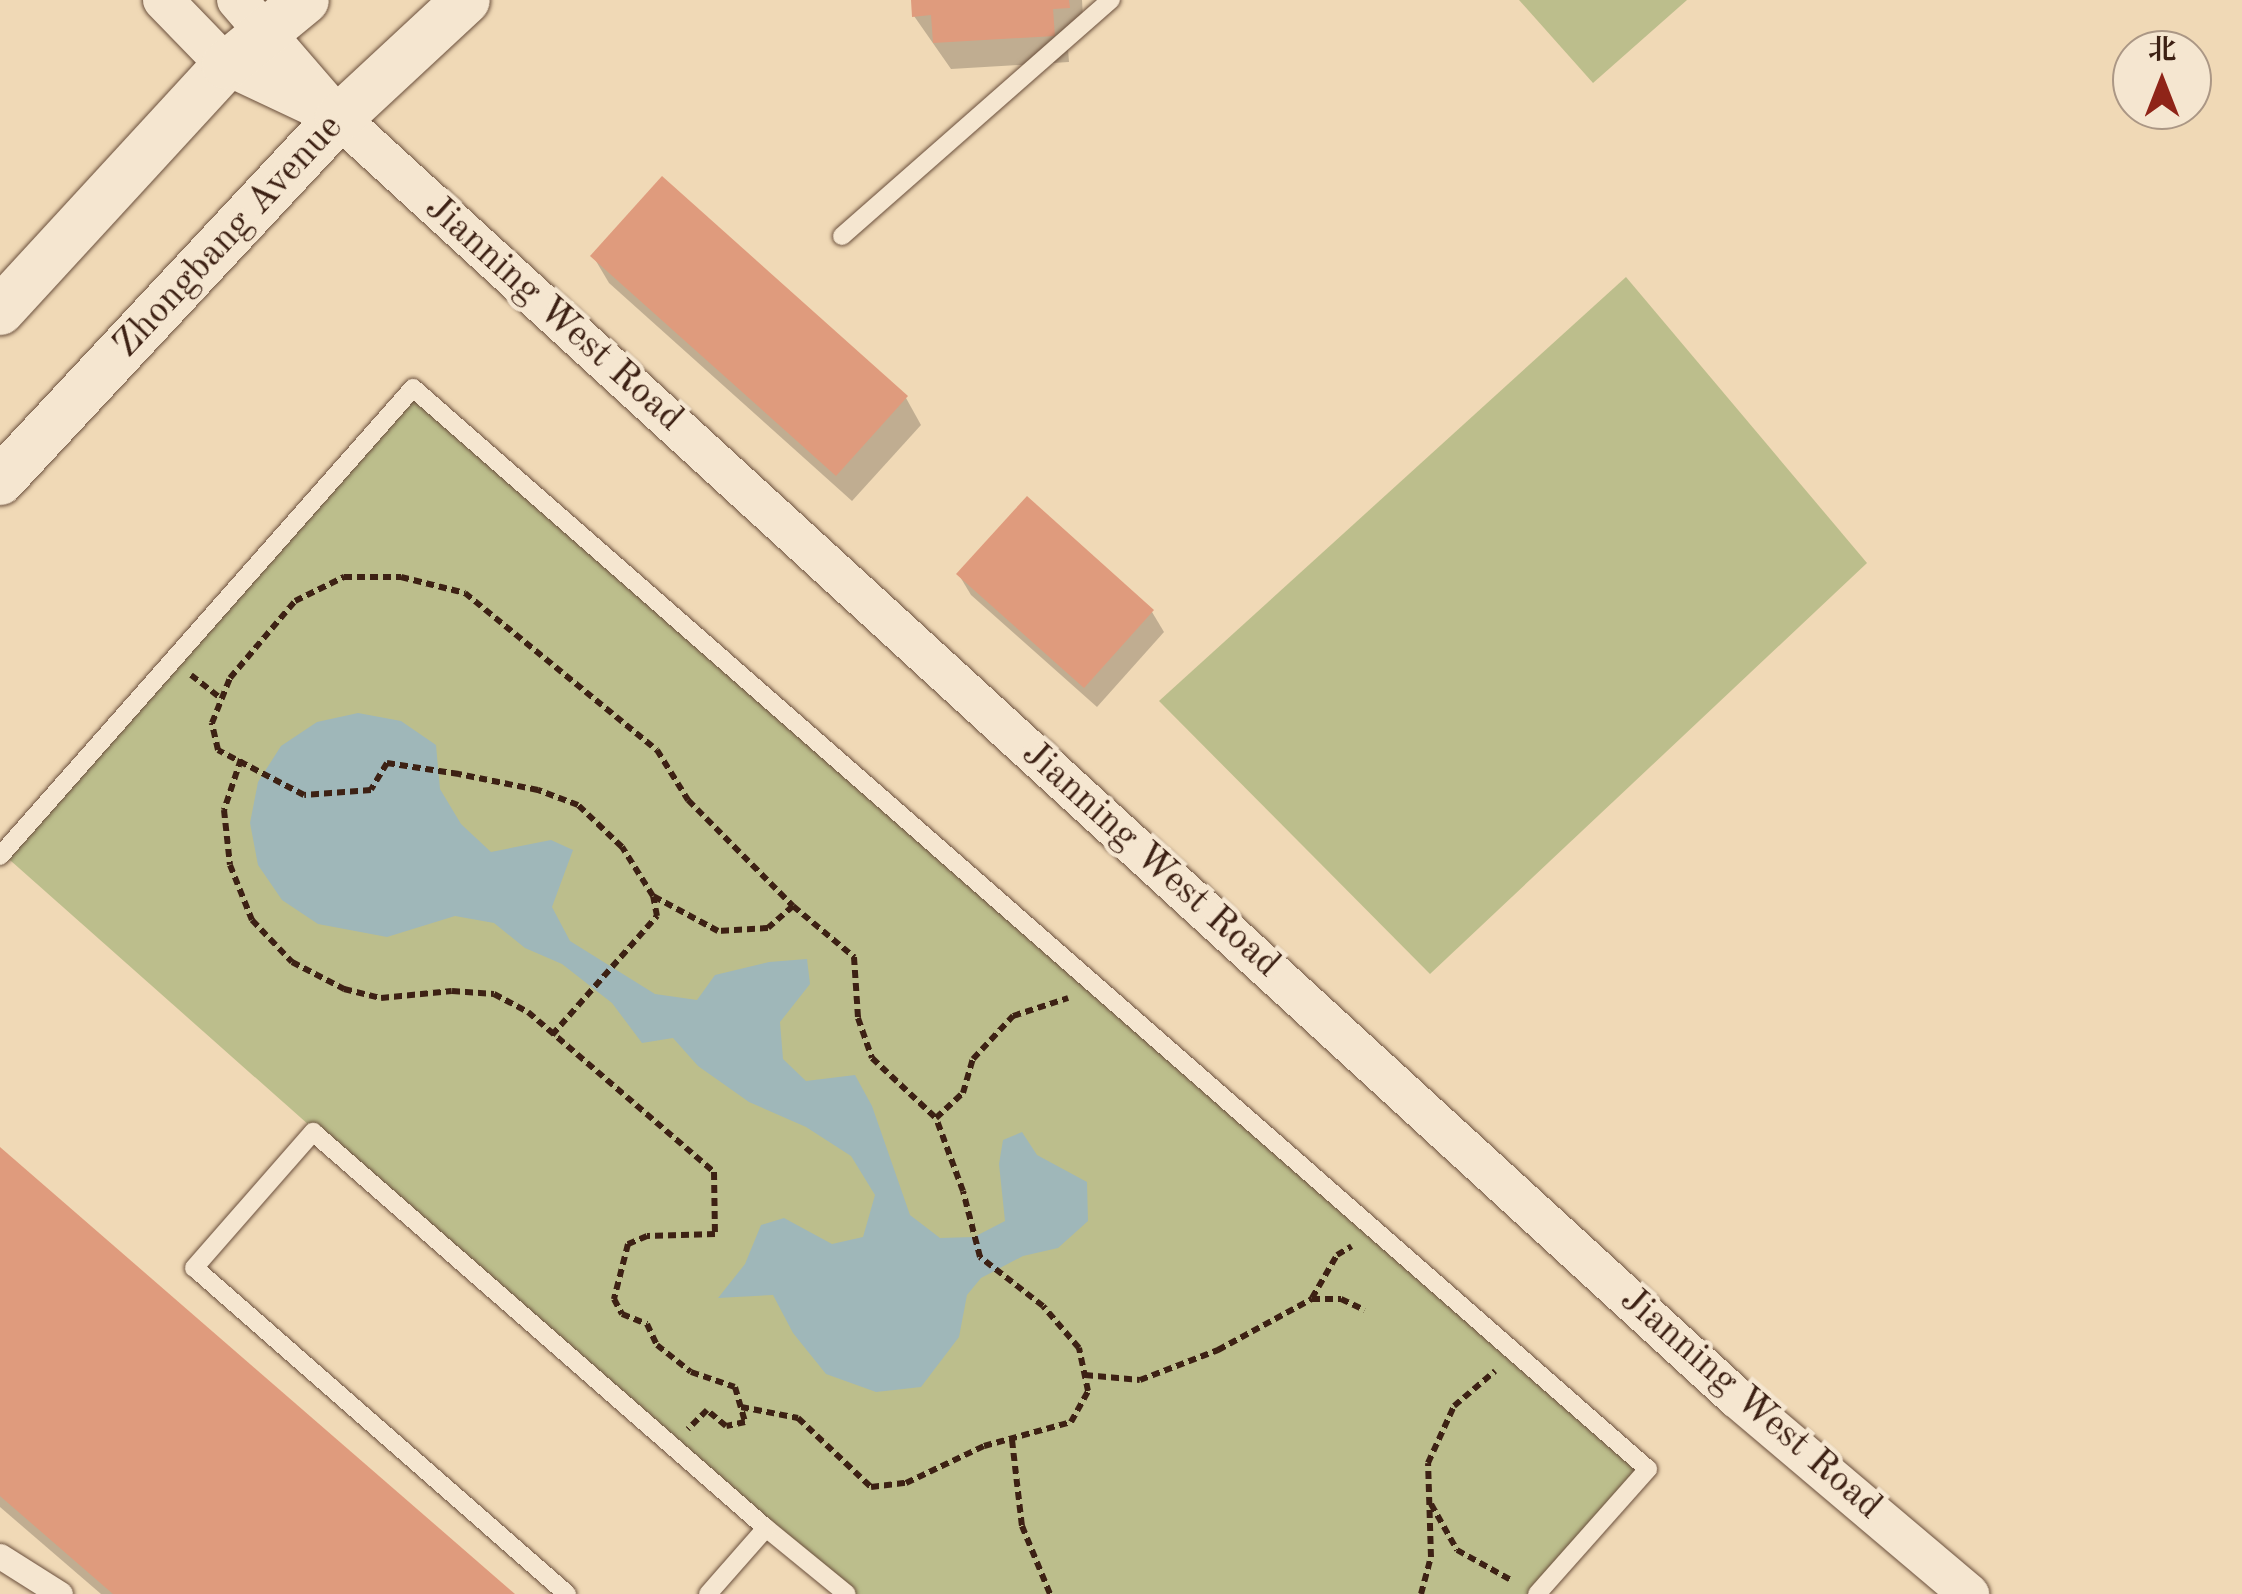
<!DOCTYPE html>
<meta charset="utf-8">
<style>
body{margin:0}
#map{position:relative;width:2242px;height:1594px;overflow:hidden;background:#f0d9b6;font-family:"Old Standard TT","Noto Serif SC",serif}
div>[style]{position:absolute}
.green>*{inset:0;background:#bcbe8c}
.water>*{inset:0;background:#9fb7b9}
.shadow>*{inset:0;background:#0003}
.building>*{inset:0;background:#df9b7d}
.path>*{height:6px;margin-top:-3px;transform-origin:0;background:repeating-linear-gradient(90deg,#3d2114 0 8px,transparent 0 13px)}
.roads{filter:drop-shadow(0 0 2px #6a4f3c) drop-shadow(0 0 2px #6a4f3c)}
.service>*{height:18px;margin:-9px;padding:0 9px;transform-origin:9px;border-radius:9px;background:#f5e6d0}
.pedestrian>*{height:25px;margin:-12.5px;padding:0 12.5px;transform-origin:12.5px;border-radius:12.5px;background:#f5e6d0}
.tertiary>*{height:40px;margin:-20px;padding:0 20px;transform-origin:20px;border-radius:20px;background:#f5e6d0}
.secondary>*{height:48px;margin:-24px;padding:0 24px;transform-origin:24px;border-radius:24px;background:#f5e6d0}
span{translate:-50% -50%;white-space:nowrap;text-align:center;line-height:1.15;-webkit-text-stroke:9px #f5e6d0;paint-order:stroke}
.street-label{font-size:38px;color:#3d2114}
.north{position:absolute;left:2112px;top:30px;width:100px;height:100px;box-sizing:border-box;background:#f5e6d0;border:2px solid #ab9785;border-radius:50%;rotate:0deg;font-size:28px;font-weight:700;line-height:40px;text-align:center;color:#3d2114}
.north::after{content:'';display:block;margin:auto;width:35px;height:45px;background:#8f2418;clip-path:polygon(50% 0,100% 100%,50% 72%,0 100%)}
</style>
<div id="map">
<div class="green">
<div style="clip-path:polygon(1519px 0,1687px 0,1593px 83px)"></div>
<div style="clip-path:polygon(1626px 277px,1867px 563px,1430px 974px,1159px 701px)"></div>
<div style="clip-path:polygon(413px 388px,1648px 1469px,1537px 1594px,850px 1594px,671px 1446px,2px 853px)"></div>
</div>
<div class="water">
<div style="clip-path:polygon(358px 713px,401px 721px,436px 745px,440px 789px,461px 824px,491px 852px,551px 840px,573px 850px,552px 907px,570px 941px,655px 994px,697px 1000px,715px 975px,769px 962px,807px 959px,810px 984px,780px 1022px,783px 1059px,806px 1081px,855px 1075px,872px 1106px,910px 1215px,940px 1238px,974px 1237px,1005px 1221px,999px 1164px,1003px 1140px,1022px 1132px,1037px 1155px,1087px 1182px,1088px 1221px,1058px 1248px,1023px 1256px,981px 1278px,967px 1295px,959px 1337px,921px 1387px,876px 1392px,826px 1374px,793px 1333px,773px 1295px,718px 1298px,745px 1264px,761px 1225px,784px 1218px,832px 1244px,863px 1237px,875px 1195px,851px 1156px,806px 1127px,749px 1102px,698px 1066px,673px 1038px,642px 1043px,612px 1003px,562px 964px,525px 948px,494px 923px,455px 916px,387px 937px,318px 924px,282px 900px,258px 865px,250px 823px,258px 782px,281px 746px,317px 722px)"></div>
</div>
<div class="shadow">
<div style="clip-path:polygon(913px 0,1082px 0,1084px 34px,1067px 35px,1069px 62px,951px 69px,914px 16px)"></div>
<div style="clip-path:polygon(593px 256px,906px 398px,921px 425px,852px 501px,609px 283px)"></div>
<div style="clip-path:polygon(1027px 500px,1152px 612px,1164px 632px,1097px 707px,971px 595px,959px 575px)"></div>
<div style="clip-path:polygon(0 1150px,512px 1594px,101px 1594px,0 1507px)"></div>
</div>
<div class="building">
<div style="clip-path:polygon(911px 0,1069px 0,1070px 8px,1053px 9px,1055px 36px,933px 43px,931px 15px,912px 17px)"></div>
<div style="clip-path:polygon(662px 176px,908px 396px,836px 476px,590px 256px)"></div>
<div style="clip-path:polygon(1027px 496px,1154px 610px,1084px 688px,956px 574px)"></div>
<div style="clip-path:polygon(0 1147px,515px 1594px,113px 1594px,0 1496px)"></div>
</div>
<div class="path">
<div style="left:191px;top:675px;width:39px;rotate:38deg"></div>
<div style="left:241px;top:759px;width:54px;rotate:108.4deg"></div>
<div style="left:224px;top:810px;width:55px;rotate:83.8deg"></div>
<div style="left:230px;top:865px;width:59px;rotate:68.2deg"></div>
<div style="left:252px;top:920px;width:58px;rotate:46.4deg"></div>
<div style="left:292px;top:962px;width:59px;rotate:27.4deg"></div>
<div style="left:344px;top:989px;width:38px;rotate:14deg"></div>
<div style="left:381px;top:998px;width:71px;rotate:-5.6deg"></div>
<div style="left:452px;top:991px;width:42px;rotate:4.1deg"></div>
<div style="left:494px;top:994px;width:38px;rotate:28deg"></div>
<div style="left:528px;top:1012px;width:245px;rotate:40.7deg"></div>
<div style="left:714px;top:1172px;width:62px;rotate:89.1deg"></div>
<div style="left:715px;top:1234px;width:68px;rotate:178.3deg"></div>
<div style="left:647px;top:1236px;width:21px;rotate:157deg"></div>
<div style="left:628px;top:1244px;width:57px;rotate:104.3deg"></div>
<div style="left:614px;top:1299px;width:17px;rotate:62deg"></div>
<div style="left:622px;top:1314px;width:27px;rotate:22deg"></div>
<div style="left:647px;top:1324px;width:23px;rotate:65deg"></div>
<div style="left:657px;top:1345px;width:43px;rotate:38.5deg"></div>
<div style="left:691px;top:1372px;width:46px;rotate:18.8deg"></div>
<div style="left:735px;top:1387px;width:36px;rotate:74deg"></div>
<div style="left:745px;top:1422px;width:19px;rotate:168deg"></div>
<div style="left:726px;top:1426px;width:25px;rotate:-140deg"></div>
<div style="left:707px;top:1410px;width:27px;rotate:135deg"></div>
<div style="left:793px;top:906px;width:80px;rotate:39.9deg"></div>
<div style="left:854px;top:957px;width:61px;rotate:86.2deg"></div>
<div style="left:858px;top:1018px;width:42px;rotate:70.7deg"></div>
<div style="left:872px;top:1058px;width:88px;rotate:43.2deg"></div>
<div style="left:936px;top:1118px;width:37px;rotate:-43deg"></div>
<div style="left:963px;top:1093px;width:35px;rotate:-74deg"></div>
<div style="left:973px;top:1059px;width:59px;rotate:-47.1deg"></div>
<div style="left:1013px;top:1016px;width:58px;rotate:-18.1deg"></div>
<div style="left:552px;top:1035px;width:159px;rotate:-48.6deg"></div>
<div style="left:657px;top:916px;width:20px;rotate:-101deg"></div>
<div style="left:653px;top:896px;width:58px;rotate:-122.3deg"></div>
<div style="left:622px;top:847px;width:61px;rotate:-136.3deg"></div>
<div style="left:578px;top:805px;width:43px;rotate:-159.4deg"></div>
<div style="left:538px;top:790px;width:81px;rotate:-168.6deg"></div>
<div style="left:459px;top:774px;width:73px;rotate:-171.3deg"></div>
<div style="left:387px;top:763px;width:31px;rotate:121deg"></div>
<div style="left:371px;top:790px;width:67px;rotate:175.7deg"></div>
<div style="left:304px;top:795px;width:97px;rotate:-152.4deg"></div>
<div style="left:218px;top:750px;width:28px;rotate:-103deg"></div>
<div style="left:212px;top:723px;width:48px;rotate:-68.2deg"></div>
<div style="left:230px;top:678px;width:101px;rotate:-49.8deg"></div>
<div style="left:295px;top:601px;width:55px;rotate:-26.1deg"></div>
<div style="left:344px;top:577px;width:57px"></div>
<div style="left:401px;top:577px;width:66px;rotate:14deg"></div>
<div style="left:465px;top:593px;width:248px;rotate:39.3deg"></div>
<div style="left:657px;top:750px;width:59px;rotate:58.2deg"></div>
<div style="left:688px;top:800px;width:149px;rotate:45.3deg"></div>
<div style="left:793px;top:906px;width:33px;rotate:139deg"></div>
<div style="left:768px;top:928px;width:50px;rotate:176.6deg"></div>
<div style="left:718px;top:931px;width:74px;rotate:-151.7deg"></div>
<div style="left:1312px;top:1298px;width:50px;rotate:-59.8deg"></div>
<div style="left:1337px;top:1255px;width:17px;rotate:-31deg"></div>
<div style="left:1085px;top:1375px;width:55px;rotate:5.2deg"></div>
<div style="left:1140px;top:1380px;width:84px;rotate:-21deg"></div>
<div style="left:1218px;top:1350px;width:107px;rotate:-28.5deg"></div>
<div style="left:1312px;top:1299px;width:29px"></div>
<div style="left:1341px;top:1299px;width:26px;rotate:25deg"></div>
<div style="left:741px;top:1407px;width:58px;rotate:10.9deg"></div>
<div style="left:798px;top:1418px;width:100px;rotate:43.4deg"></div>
<div style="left:871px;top:1487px;width:35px;rotate:-7deg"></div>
<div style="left:906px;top:1483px;width:86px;rotate:-25.4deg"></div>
<div style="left:984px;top:1446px;width:90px;rotate:-15.4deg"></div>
<div style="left:1071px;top:1422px;width:35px;rotate:-61deg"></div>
<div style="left:1088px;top:1391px;width:44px;rotate:-101.8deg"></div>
<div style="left:1079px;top:1348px;width:55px;rotate:-130.6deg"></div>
<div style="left:1043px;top:1306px;width:80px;rotate:-142.1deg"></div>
<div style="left:980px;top:1257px;width:68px;rotate:-104.4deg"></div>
<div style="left:963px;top:1191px;width:78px;rotate:-110.3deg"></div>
<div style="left:1012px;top:1440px;width:87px;rotate:83.4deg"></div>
<div style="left:1022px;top:1526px;width:74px;rotate:67.6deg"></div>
<div style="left:1431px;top:1504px;width:53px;rotate:60.5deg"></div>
<div style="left:1457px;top:1550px;width:64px;rotate:29deg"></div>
<div style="left:1421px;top:1594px;width:38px;rotate:-75deg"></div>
<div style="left:1431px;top:1557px;width:94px;rotate:-91.8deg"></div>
<div style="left:1428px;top:1463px;width:63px;rotate:-65.5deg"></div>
<div style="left:1454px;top:1406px;width:54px;rotate:-40.5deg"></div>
</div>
<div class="roads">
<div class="service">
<div style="left:842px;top:236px;width:358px;rotate:-41.3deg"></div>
<div style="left:0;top:856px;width:624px;rotate:-48.57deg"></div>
<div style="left:413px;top:388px;width:1641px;rotate:41.2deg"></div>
<div style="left:1648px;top:1469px;width:167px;rotate:131.6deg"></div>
<div style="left:766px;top:1528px;width:104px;rotate:39.2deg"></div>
<div style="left:567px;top:1594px;width:495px;rotate:-138.8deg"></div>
<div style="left:194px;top:1268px;width:181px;rotate:-48.8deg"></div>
<div style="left:313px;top:1132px;width:602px;rotate:41.16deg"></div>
<div style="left:766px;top:1528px;width:88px;rotate:131.3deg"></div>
</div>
<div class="pedestrian">
<div style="left:0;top:1556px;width:71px;rotate:32.3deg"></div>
</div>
<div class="tertiary">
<div style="left:163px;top:0;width:91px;rotate:45.9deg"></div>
<div style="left:226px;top:65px;width:115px;rotate:25.2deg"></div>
<div style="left:237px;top:0;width:156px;rotate:49.2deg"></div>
<div style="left:339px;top:118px;width:1895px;rotate:42.48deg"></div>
<div style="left:1737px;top:1398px;width:304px;rotate:40.2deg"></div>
</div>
<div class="secondary">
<div style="left:0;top:311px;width:334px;rotate:-47.4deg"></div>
<div style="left:226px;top:65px;width:102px;rotate:-39.4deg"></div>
<div style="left:0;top:481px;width:497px;rotate:-47deg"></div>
<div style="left:339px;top:118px;width:173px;rotate:-42.9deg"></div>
</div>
</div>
<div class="street-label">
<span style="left:229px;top:237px;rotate:-47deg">Zhongbang Avenue</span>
<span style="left:553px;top:314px;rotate:42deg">Jianning West Road</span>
<span style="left:1150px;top:860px;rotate:42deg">Jianning West Road</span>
<span style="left:1750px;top:1404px;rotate:41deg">Jianning West Road</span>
</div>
<div class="north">北</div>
</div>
